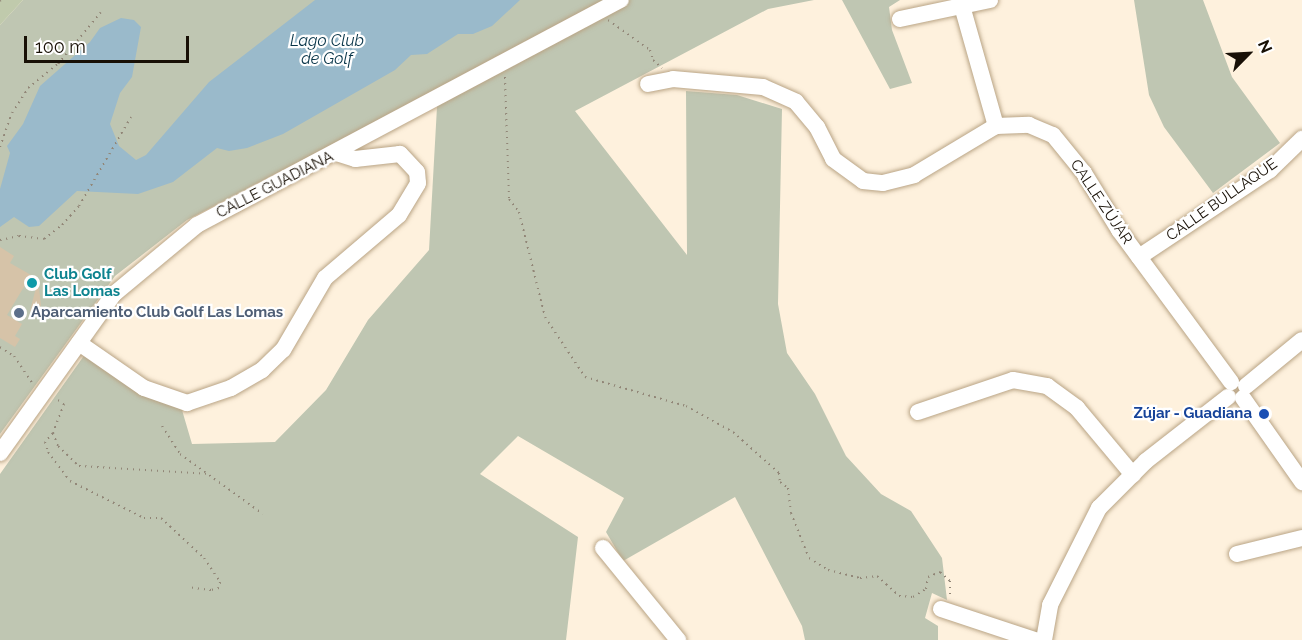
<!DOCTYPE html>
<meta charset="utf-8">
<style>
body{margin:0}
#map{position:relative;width:1302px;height:640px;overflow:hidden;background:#fef1dd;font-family:Raleway,sans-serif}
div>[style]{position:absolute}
.green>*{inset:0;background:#bfc6b2}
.forest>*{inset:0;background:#c0caac}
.water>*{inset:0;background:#9abacb}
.building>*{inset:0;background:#d6c3a8}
.path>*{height:2px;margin-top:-1px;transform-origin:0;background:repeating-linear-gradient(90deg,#918677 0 1.5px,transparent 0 6px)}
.roads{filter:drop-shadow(0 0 2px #b9a485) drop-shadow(0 0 2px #b9a485)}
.minor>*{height:16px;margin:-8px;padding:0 8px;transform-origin:8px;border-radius:8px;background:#fff}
.dots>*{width:16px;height:16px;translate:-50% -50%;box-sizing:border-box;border:3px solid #fff;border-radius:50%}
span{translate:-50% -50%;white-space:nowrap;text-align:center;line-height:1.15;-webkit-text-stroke:4.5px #fff;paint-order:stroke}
.street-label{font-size:15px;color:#181006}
.culture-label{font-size:15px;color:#0d838f;font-weight:700}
.left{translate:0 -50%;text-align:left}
.service-label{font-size:15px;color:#4e5e75;font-weight:700}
.transit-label{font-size:15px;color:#164399;font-weight:700}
.right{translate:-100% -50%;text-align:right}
.water-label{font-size:16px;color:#073448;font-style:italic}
.north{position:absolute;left:1218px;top:24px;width:60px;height:60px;-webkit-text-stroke:4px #fff;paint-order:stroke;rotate:66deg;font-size:16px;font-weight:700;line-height:24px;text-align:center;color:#181006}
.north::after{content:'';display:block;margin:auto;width:21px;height:27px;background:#181006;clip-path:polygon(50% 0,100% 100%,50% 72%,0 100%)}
.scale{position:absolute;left:24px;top:36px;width:165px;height:27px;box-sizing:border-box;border:3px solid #181006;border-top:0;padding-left:8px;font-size:18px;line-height:21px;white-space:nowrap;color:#181006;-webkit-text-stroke:4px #fff;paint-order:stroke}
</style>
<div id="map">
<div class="green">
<div style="clip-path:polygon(23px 0,814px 0,768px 9px,575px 111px,687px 255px,686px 91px,737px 95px,782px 109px,778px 304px,787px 353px,815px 394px,846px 456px,881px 494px,911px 511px,942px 558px,947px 600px,932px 593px,925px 618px,938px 626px,938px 640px,805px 640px,802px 626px,735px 497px,623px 561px,606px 532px,624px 498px,518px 436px,480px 474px,578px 537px,566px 640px,0 640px,0 474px,88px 350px,142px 391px,182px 410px,192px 444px,275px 442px,326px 390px,368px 320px,429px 250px,438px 89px,187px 220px,115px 276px,0 434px,0 25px)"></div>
<div style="clip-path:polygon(842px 0,900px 0,889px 7px,892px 30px,912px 83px,890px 89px)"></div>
<div style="clip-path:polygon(1134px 0,1203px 0,1232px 77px,1280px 143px,1213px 193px,1164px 127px,1149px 95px)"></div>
</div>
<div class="forest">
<div style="clip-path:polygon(0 0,23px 0,0 25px)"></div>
</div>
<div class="water">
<div style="clip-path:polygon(315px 0,520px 0,492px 26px,473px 34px,458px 34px,427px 54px,411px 55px,395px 70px,283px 134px,247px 148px,229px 151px,217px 148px,173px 182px,138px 194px,77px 191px,39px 226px,29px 227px,14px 217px,0 227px,0 189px,10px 153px,7px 146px,23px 124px,40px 86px,90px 42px,100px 28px,121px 18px,134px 20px,141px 27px,132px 77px,120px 93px,110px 124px,119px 146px,136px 160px,146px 155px,209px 82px)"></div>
</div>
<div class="building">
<div style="clip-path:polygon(0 247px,14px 256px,10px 263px,31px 275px,7px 315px,22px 324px,15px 336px,20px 339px,15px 347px,0 338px)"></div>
<div style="clip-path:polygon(38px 280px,41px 305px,37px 315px,30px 311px)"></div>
</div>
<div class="path">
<div style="left:0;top:1px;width:1px;rotate:-45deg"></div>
<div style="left:608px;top:20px;width:52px;rotate:35.5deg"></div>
<div style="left:650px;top:50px;width:10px;rotate:73deg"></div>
<div style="left:653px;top:60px;width:12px;rotate:42deg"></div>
<div style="left:505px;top:77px;width:122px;rotate:88.1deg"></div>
<div style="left:509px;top:199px;width:16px;rotate:52deg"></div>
<div style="left:519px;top:212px;width:108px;rotate:76.1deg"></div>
<div style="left:545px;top:317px;width:72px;rotate:56.3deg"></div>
<div style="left:585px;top:377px;width:105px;rotate:16deg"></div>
<div style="left:686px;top:406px;width:54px;rotate:29deg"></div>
<div style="left:733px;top:432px;width:62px;rotate:41.7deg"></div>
<div style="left:779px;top:473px;width:9px;rotate:84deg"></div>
<div style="left:780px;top:482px;width:10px;rotate:37deg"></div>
<div style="left:788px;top:488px;width:25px;rotate:83deg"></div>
<div style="left:791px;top:513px;width:48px;rotate:68.2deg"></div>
<div style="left:809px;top:558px;width:22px;rotate:32deg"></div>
<div style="left:828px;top:570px;width:33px;rotate:14deg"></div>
<div style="left:860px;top:578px;width:17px;rotate:-7deg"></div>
<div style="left:877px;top:576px;width:30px;rotate:42deg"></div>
<div style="left:899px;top:596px;width:14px;rotate:4deg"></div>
<div style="left:913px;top:597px;width:15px;rotate:-32deg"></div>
<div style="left:926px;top:589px;width:12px;rotate:-81deg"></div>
<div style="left:928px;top:577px;width:13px;rotate:-23deg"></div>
<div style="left:940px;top:572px;width:13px;rotate:42deg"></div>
<div style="left:950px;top:581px;width:18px;rotate:90deg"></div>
<div style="left:0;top:147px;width:36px;rotate:-71deg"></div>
<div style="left:12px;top:113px;width:30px;rotate:-57deg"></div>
<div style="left:28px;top:88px;width:38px;rotate:-39deg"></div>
<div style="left:58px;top:64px;width:67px;rotate:-50.4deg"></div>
<div style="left:0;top:240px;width:19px;rotate:-12deg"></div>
<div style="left:19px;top:236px;width:25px;rotate:7deg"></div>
<div style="left:44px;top:239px;width:23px;rotate:-38deg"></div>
<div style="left:62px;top:225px;width:25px;rotate:-48deg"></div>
<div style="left:79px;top:206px;width:103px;rotate:-59.7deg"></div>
<div style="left:0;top:347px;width:17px;rotate:33deg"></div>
<div style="left:14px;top:356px;width:34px;rotate:56deg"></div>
<div style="left:58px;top:400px;width:7px;rotate:34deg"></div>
<div style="left:64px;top:404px;width:31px;rotate:111deg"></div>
<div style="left:53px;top:433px;width:14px;rotate:69deg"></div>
<div style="left:58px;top:446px;width:29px;rotate:44deg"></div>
<div style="left:79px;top:466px;width:132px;rotate:3.5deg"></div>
<div style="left:162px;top:426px;width:33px;rotate:57deg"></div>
<div style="left:180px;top:454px;width:102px;rotate:35.9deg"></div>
<div style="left:53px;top:433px;width:12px;rotate:132deg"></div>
<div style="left:45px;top:442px;width:10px;rotate:73deg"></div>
<div style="left:48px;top:452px;width:36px;rotate:53deg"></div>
<div style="left:70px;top:481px;width:83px;rotate:26.6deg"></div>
<div style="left:144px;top:518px;width:17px"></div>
<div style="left:161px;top:518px;width:59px;rotate:42.9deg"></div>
<div style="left:204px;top:558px;width:29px;rotate:56deg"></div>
<div style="left:220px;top:582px;width:6px;rotate:99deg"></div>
<div style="left:219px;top:588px;width:8px;rotate:166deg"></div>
<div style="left:211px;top:590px;width:24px;rotate:-173deg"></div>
</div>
<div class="roads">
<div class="minor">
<div style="left:962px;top:6px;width:125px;rotate:74.2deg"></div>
<div style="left:900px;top:19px;width:92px;rotate:-11.9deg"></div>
<div style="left:648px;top:84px;width:25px;rotate:-11deg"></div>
<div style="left:673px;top:79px;width:90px;rotate:5.1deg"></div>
<div style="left:763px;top:87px;width:36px;rotate:24deg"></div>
<div style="left:796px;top:102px;width:33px;rotate:50deg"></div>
<div style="left:817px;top:127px;width:36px;rotate:63deg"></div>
<div style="left:833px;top:159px;width:37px;rotate:36deg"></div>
<div style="left:863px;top:181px;width:20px;rotate:6deg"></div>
<div style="left:883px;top:183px;width:32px;rotate:-14deg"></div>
<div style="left:914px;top:175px;width:96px;rotate:-30.9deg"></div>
<div style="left:996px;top:126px;width:33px;rotate:-2deg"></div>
<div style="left:1029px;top:125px;width:26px;rotate:23deg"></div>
<div style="left:1053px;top:135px;width:49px;rotate:50.8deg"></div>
<div style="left:1084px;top:173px;width:67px;rotate:58.4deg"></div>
<div style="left:1119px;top:230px;width:189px;rotate:53.6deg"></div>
<div style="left:1139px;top:257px;width:157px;rotate:-33.6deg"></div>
<div style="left:1270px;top:170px;width:45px;rotate:-44.1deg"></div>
<div style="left:79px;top:343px;width:79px;rotate:34.7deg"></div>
<div style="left:144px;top:388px;width:46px;rotate:19.2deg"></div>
<div style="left:187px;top:403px;width:46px;rotate:-18.8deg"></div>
<div style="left:231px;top:388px;width:36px;rotate:-30deg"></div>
<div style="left:262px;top:370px;width:29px;rotate:-44deg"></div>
<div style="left:283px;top:350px;width:83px;rotate:-59.7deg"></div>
<div style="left:325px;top:278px;width:97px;rotate:-40.4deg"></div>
<div style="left:399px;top:215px;width:37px;rotate:-59deg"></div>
<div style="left:418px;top:183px;width:11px;rotate:-95deg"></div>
<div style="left:417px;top:172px;width:25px;rotate:-133deg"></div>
<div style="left:400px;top:154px;width:45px;rotate:173.7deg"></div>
<div style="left:355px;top:159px;width:19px;rotate:-162deg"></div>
<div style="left:1246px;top:386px;width:72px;rotate:-39.4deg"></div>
<div style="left:1243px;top:398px;width:103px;rotate:54.9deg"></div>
<div style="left:918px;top:412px;width:100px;rotate:-18.6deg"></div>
<div style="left:1013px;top:380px;width:35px;rotate:10deg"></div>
<div style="left:1047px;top:386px;width:37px;rotate:36deg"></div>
<div style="left:1077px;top:408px;width:87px;rotate:50.1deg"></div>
<div style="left:0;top:453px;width:196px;rotate:-54.4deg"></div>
<div style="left:114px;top:294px;width:108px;rotate:-39.7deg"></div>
<div style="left:197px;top:225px;width:480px;rotate:-28deg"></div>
<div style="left:603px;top:548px;width:119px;rotate:50.8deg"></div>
<div style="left:1237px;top:554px;width:67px;rotate:-13.8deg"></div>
<div style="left:941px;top:609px;width:99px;rotate:18.3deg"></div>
<div style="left:1044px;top:640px;width:36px;rotate:-80deg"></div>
<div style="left:1050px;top:605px;width:109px;rotate:-63.2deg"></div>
<div style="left:1099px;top:508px;width:66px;rotate:-45deg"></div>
<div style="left:1146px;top:461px;width:104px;rotate:-38deg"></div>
</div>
</div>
<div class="dots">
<div style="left:32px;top:283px;background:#0f9aa8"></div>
<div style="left:19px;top:313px;background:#5c6f8a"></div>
<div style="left:1264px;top:414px;background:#1a4fb4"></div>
</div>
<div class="street-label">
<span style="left:275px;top:185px;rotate:-27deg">CALLE GUADIANA</span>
<span style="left:1222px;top:200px;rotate:-35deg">CALLE BULLAQUE</span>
<span style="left:1101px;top:202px;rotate:56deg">CALLE ZÚJAR</span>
</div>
<div class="culture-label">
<span class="left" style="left:44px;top:283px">Club Golf<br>Las Lomas</span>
</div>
<div class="service-label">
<span class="left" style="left:31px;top:313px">Aparcamiento Club Golf Las Lomas</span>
</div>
<div class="transit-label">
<span class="right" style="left:1252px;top:414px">Zújar - Guadiana</span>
</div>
<div class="water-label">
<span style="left:327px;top:50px">Lago Club<br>de Golf</span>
</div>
<div class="north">N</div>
<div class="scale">100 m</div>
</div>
